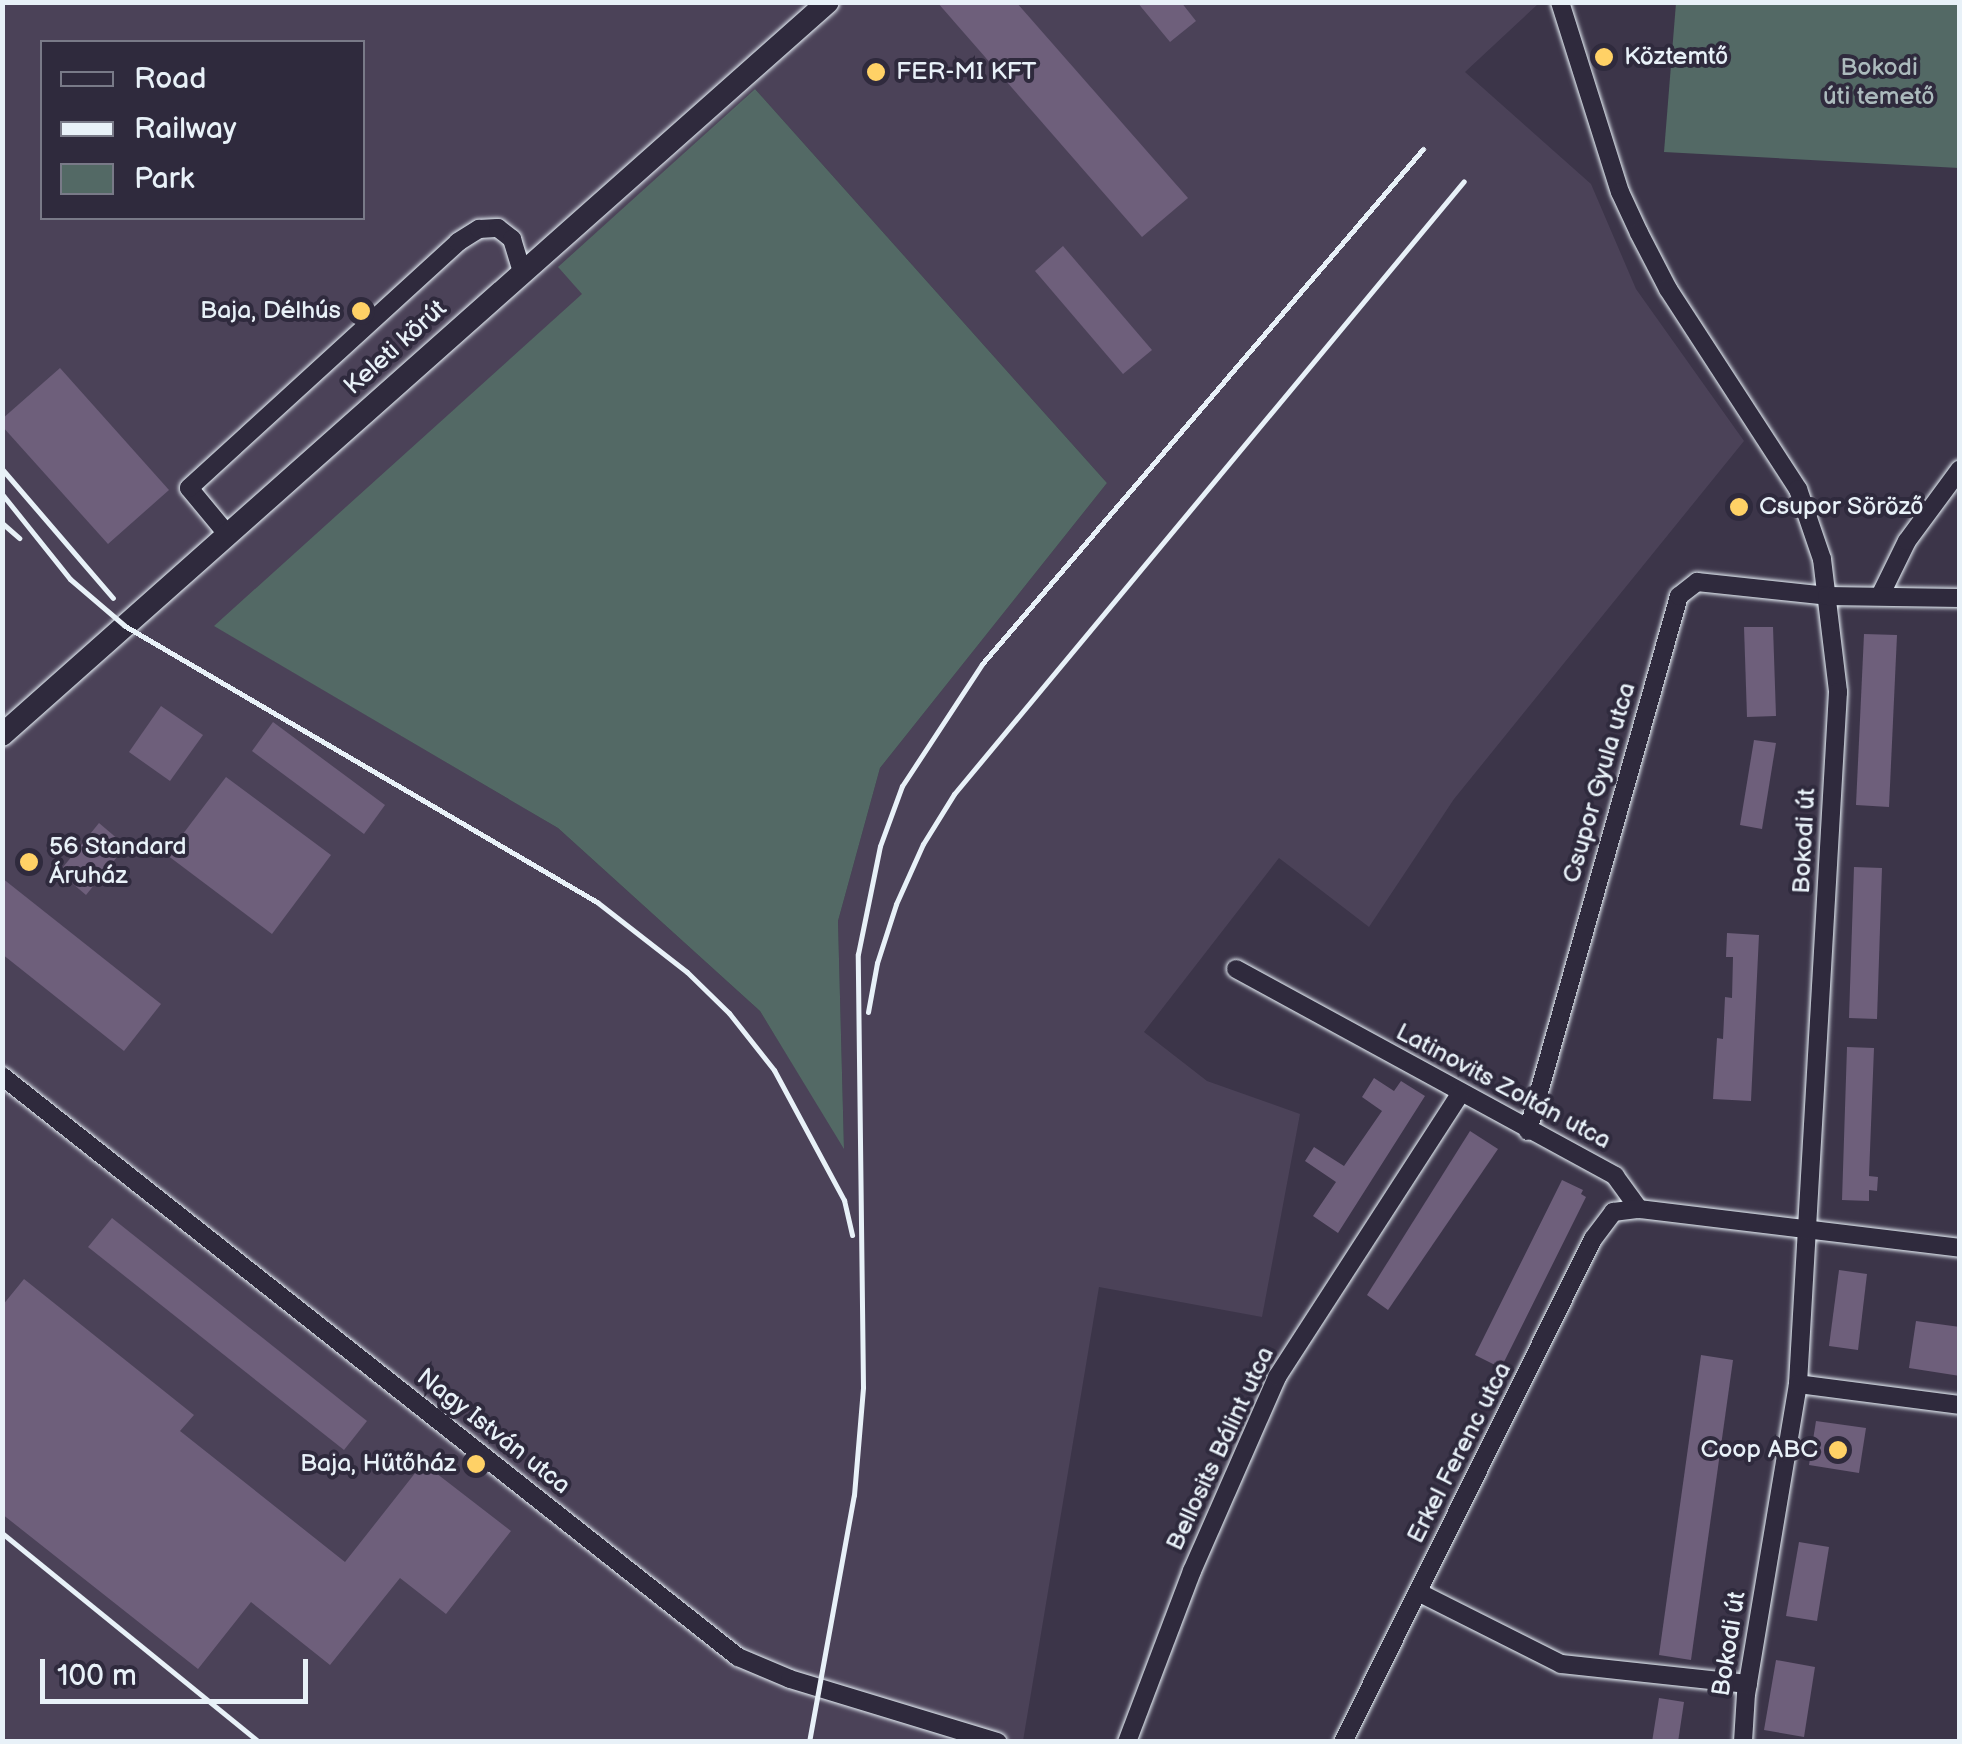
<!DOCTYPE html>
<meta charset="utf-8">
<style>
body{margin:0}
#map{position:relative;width:1962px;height:1744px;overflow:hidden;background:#3c3549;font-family:"Balsamiq Sans",sans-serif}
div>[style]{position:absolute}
.built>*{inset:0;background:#4b4258}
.green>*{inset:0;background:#536965}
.building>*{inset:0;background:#6e5f7b}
.roads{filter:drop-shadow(0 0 2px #e8f1f8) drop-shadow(0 0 2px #e8f1f8)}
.minor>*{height:18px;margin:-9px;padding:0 9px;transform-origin:9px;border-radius:9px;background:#2f2a3d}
.major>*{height:22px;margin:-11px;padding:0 11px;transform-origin:11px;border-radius:11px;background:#2f2a3d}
.rail>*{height:5px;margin:-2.5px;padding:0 2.5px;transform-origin:2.5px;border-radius:2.5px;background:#e8f1f8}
.dots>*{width:28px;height:28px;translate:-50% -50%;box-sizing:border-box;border:5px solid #2f2a3d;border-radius:50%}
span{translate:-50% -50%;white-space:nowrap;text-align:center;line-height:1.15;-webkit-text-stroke:8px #2f2a3d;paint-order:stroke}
.poi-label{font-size:25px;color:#e8f1f8}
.left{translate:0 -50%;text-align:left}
.right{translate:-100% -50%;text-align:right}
.park-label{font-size:25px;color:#acbbbd}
.street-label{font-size:25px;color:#e8f1f8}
.frame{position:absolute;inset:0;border:5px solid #e8f1f8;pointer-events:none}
.legend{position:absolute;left:40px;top:40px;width:325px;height:180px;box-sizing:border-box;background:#2f2a3d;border:2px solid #797a88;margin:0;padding:12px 18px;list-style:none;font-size:30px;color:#e8f1f8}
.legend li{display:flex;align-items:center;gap:20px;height:50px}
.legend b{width:50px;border:2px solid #797a88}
.scale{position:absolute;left:40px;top:1659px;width:268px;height:45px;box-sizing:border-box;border:5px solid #e8f1f8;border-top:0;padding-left:12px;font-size:30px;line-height:35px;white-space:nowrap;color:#e8f1f8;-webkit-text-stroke:8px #2f2a3d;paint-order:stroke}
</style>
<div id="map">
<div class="built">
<div style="clip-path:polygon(evenodd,3px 3px,1538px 4px,1465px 72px,1591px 184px,1636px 289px,1744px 441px,1454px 799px,1369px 927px,1279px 858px,1144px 1032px,1207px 1081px,1300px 1114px,1262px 1317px,1099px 1287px,1023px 1741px,3px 1742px,3px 3px,42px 42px,362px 42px,362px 218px,42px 218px,42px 42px,3px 3px,755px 89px,1107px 483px,880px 768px,838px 921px,844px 1147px,760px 1011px,558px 828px,215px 626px,583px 294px,559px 268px,755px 89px)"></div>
</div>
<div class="green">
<div style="clip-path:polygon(1676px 3px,1959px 3px,1959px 168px,1664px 152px)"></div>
<div style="clip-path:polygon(755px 89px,1107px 483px,880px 768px,838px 921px,844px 1149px,760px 1011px,558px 828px,214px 626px,582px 294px,558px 267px)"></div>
</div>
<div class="building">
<div style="clip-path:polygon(937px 2px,1016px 2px,1188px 198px,1142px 237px)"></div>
<div style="clip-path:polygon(1137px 2px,1181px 2px,1196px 21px,1170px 42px)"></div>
<div style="clip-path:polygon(1063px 246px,1152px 350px,1123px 374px,1035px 271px)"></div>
<div style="clip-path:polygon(60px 368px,169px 490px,108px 544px,2px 426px,2px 419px)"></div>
<div style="clip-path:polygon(1744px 627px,1773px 627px,1776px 716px,1747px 717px)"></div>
<div style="clip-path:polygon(1864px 634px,1897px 635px,1889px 807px,1856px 805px)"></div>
<div style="clip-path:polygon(161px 706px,203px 735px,170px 781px,129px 752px)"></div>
<div style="clip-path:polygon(273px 722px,385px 805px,364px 834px,252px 751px)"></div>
<div style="clip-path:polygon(1754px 740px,1776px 743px,1762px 829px,1740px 825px)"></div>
<div style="clip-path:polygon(226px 777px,331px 855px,272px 934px,167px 855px)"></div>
<div style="clip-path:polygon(99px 823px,126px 846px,86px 895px,59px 872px)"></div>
<div style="clip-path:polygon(1854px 867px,1882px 868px,1877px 1019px,1849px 1018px)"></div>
<div style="clip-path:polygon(2px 878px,161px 1004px,124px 1051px,2px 954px)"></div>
<div style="clip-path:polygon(1727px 933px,1759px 935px,1751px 1101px,1713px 1099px,1717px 1038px,1723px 1039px,1725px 997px,1732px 998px,1733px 957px,1726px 957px)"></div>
<div style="clip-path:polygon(1847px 1047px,1874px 1048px,1869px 1176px,1878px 1177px,1877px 1191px,1869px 1190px,1869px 1201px,1842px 1200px)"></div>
<div style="clip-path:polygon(1374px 1078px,1394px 1091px,1401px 1081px,1425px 1096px,1338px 1233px,1313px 1216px,1336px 1182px,1305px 1161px,1314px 1147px,1344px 1166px,1382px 1111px,1362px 1097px)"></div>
<div style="clip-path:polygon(1470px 1131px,1498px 1149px,1388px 1310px,1367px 1295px)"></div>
<div style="clip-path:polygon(1562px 1180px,1583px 1190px,1581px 1194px,1586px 1197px,1501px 1368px,1475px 1355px)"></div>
<div style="clip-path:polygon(112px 1218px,367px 1421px,344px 1450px,88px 1247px)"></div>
<div style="clip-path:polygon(1839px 1270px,1867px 1274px,1858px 1350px,1829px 1346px)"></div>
<div style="clip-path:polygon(24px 1279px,194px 1415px,180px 1431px,345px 1562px,423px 1463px,511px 1531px,446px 1614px,400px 1578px,330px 1665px,251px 1602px,198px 1669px,2px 1514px,2px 1306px)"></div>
<div style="clip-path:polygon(1916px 1321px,1960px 1327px,1960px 1376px,1909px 1368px)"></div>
<div style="clip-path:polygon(1701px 1355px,1733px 1360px,1691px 1660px,1659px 1655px)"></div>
<div style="clip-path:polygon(1816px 1421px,1866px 1428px,1859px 1473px,1809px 1465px)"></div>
<div style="clip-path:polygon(1799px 1542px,1829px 1547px,1817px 1621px,1786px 1616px)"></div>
<div style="clip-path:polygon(1776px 1660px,1815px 1667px,1804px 1737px,1764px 1730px)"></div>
<div style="clip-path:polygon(1659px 1698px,1684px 1702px,1678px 1742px,1652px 1742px)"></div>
</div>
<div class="roads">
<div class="minor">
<div style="left:1560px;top:2px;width:199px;rotate:72.5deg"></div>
<div style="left:1620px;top:192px;width:45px;rotate:65.1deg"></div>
<div style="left:1639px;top:233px;width:63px;rotate:62.6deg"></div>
<div style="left:1668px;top:289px;width:239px;rotate:57deg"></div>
<div style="left:1798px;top:489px;width:74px;rotate:71.1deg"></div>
<div style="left:1822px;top:559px;width:134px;rotate:83.1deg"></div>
<div style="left:1838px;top:692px;width:693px;rotate:93.31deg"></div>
<div style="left:1798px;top:1384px;width:314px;rotate:99.5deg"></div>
<div style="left:1746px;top:1694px;width:48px;rotate:93.6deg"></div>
<div style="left:228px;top:535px;width:61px;rotate:-129.7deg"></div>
<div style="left:189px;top:488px;width:365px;rotate:-42.4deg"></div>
<div style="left:458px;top:242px;width:25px;rotate:-32deg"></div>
<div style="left:479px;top:229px;width:19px;rotate:-3deg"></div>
<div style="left:498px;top:228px;width:18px;rotate:38deg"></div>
<div style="left:512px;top:239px;width:34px;rotate:73deg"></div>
<div style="left:1880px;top:596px;width:61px;rotate:-63.9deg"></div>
<div style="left:1907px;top:541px;width:89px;rotate:-53.6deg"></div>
<div style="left:1236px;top:969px;width:432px;rotate:28.6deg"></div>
<div style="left:1615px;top:1176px;width:41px;rotate:54deg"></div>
<div style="left:1639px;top:1209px;width:323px;rotate:6.9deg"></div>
<div style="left:2px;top:1076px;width:938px;rotate:38.29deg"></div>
<div style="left:738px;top:1657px;width:56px;rotate:22.9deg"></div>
<div style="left:790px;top:1679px;width:217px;rotate:16.9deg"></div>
<div style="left:1528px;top:1131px;width:556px;rotate:-74.24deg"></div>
<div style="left:1679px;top:596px;width:23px;rotate:-38deg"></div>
<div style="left:1697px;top:582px;width:131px;rotate:6.1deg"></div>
<div style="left:1827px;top:596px;width:133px;rotate:0.9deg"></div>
<div style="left:1798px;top:1384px;width:163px;rotate:7.4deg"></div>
<div style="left:1418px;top:1592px;width:160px;rotate:26.7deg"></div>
<div style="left:1561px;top:1664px;width:188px;rotate:6.1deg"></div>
<div style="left:1127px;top:1742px;width:183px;rotate:-69.2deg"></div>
<div style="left:1192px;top:1571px;width:212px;rotate:-66.3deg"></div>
<div style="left:1277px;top:1377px;width:337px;rotate:-57.1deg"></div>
<div style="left:1343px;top:1742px;width:562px;rotate:-63.57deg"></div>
<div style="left:1593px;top:1239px;width:34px;rotate:-53deg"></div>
<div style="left:1613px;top:1212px;width:26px;rotate:-7deg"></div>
</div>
<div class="major">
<div style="left:2px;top:735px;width:1104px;rotate:-41.59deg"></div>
</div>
</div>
<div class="rail">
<div style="left:2px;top:469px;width:170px;rotate:49.3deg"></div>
<div style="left:2px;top:494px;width:109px;rotate:51.3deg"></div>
<div style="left:70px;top:579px;width:72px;rotate:40.5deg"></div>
<div style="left:125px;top:626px;width:547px;rotate:30.32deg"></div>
<div style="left:597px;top:902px;width:114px;rotate:37.9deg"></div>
<div style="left:687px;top:972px;width:59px;rotate:44.3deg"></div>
<div style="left:729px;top:1013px;width:73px;rotate:51.7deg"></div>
<div style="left:774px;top:1070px;width:148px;rotate:61.7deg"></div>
<div style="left:844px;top:1200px;width:36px;rotate:77deg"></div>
<div style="left:2px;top:523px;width:23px;rotate:41deg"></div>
<div style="left:868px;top:1012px;width:50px;rotate:-79.6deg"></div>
<div style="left:877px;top:963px;width:62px;rotate:-72.1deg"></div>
<div style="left:896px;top:904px;width:66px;rotate:-65.8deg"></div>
<div style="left:923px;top:844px;width:59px;rotate:-58.2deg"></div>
<div style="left:954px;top:794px;width:797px;rotate:-50.24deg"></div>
<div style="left:2px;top:1533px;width:331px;rotate:39.1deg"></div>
<div style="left:809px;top:1742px;width:251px;rotate:-79.7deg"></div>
<div style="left:854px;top:1495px;width:108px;rotate:-85.2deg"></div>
<div style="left:863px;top:1387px;width:433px;rotate:-90.7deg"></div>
<div style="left:858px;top:954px;width:110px;rotate:-78.5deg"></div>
<div style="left:880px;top:846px;width:64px;rotate:-69.9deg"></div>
<div style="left:902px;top:786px;width:146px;rotate:-56.7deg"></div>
<div style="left:982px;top:664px;width:678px;rotate:-49.43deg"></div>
</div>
<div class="dots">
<div style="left:1604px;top:57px;background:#ffd166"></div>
<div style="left:876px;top:72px;background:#ffd166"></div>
<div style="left:361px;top:311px;background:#ffd166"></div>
<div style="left:1739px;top:507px;background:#ffd166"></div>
<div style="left:29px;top:862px;background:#ffd166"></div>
<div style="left:1838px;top:1450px;background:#ffd166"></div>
<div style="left:476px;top:1464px;background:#ffd166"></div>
</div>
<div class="poi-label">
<span class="left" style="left:1624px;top:57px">Köztemtő</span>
<span class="left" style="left:896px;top:72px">FER-MI KFT</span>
<span class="right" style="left:341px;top:311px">Baja, Délhús</span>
<span class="left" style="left:1759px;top:507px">Csupor Söröző</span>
<span class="left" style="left:49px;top:862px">56 Standard<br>Áruház</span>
<span class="right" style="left:1818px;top:1450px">Coop ABC</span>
<span class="right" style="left:456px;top:1464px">Baja, Hűtőház</span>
</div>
<div class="park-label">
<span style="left:1879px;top:83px">Bokodi<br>úti temető</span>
</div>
<div class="street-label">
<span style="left:396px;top:348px;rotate:-42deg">Keleti körút</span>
<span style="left:1600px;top:783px;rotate:-74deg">Csupor Gyula utca</span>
<span style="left:1805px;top:841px;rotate:-87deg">Bokodi út</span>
<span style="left:1503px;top:1087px;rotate:28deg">Latinovits Zoltán utca</span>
<span style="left:493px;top:1432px;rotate:38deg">Nagy István utca</span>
<span style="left:1221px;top:1449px;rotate:-65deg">Bellosits Bálint utca</span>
<span style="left:1460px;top:1453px;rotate:-63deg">Erkel Ferenc utca</span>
<span style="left:1730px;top:1644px;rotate:-81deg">Bokodi út</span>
</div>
<div class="frame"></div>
<ul class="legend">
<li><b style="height:12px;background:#2f2a3d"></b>Road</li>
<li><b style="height:12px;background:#e8f1f8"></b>Railway</li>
<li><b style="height:28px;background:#536965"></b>Park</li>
</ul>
<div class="scale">100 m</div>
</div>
